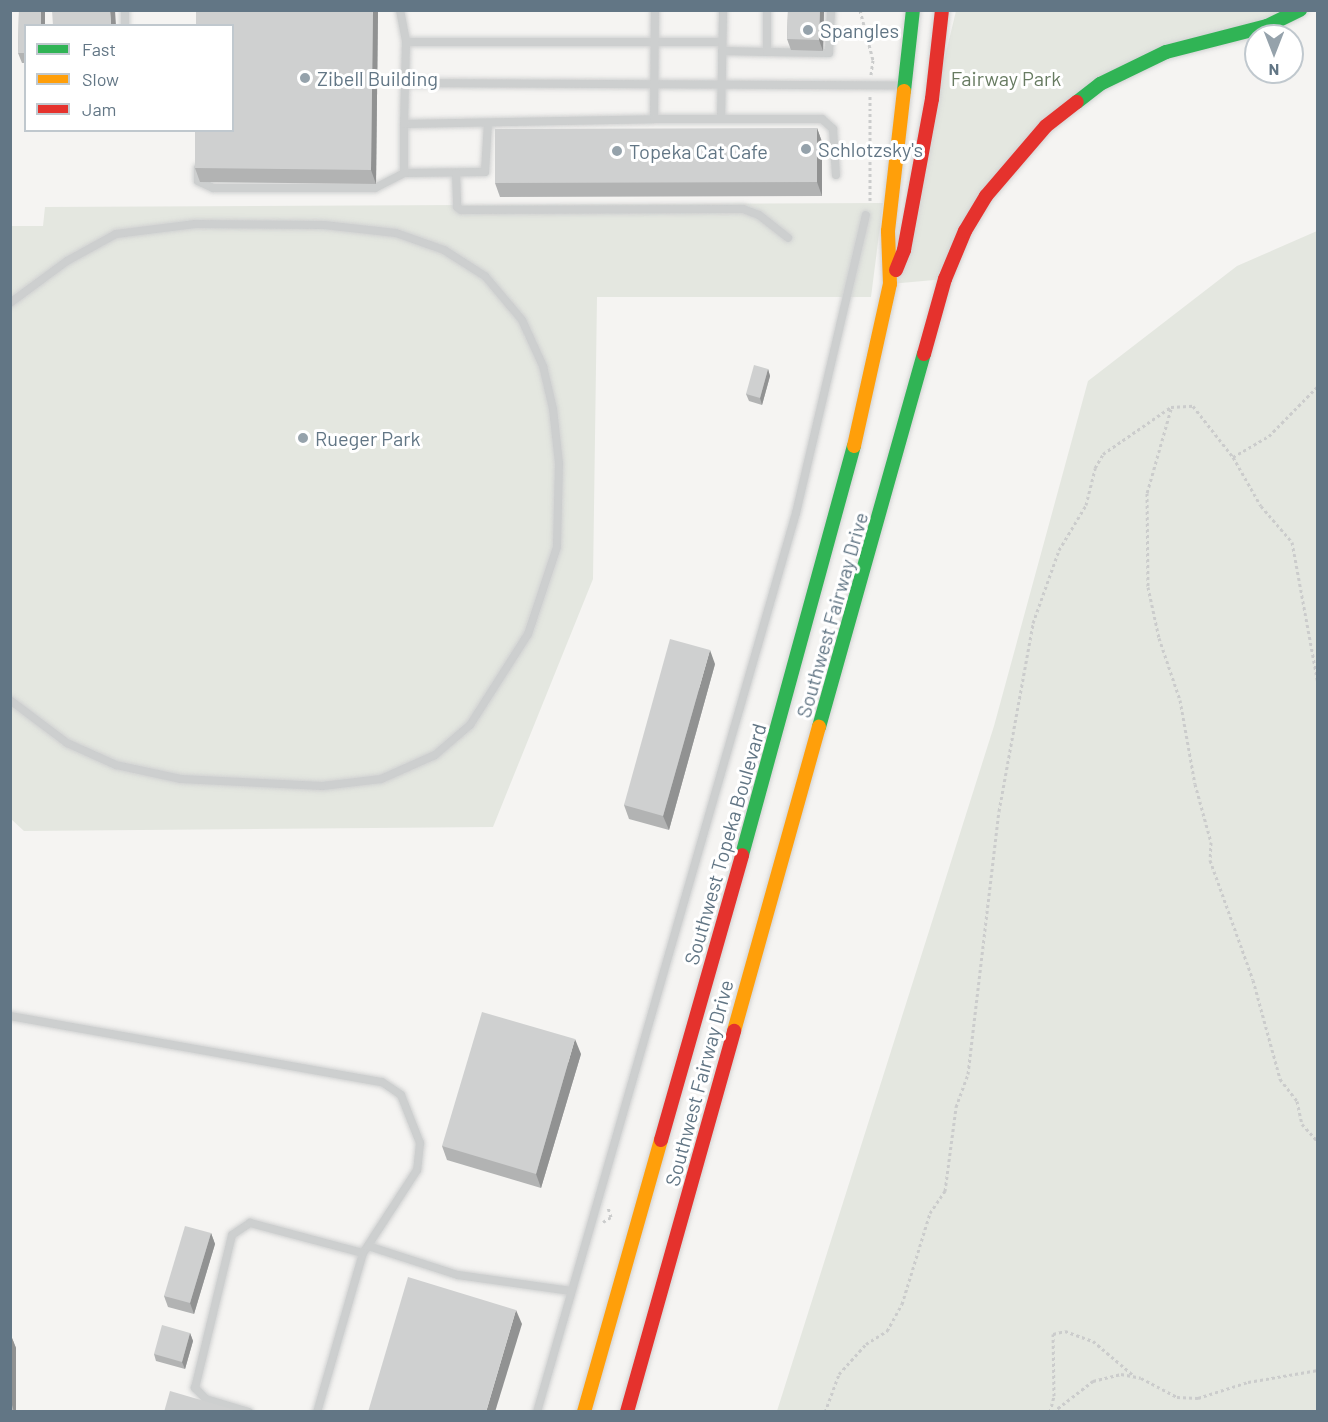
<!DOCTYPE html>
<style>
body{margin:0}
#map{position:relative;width:1328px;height:1422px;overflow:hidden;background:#f5f4f2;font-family:Barlow,sans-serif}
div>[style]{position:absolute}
.green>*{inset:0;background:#e4e7e0}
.path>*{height:3px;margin-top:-1.5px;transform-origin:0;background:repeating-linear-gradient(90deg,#cbcccc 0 3px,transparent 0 6px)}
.roads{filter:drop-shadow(0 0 2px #d1d2d2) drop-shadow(0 0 2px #d1d2d2)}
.lane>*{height:8px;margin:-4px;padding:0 4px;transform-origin:4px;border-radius:4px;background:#cdcfcf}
.fast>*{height:14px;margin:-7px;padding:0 7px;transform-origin:7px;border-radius:7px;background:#30b455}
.slow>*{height:14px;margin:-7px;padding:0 7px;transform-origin:7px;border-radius:7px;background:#ff9f0a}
.jam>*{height:14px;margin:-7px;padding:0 7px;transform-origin:7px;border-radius:7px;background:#e5322d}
.wall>*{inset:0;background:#b2b3b3}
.shaded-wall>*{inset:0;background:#919292}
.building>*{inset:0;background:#cfd0d0}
.dots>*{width:16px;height:16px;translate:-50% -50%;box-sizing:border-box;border:3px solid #fff;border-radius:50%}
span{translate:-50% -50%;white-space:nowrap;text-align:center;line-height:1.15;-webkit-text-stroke:6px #fff;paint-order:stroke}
.poi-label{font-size:20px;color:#627685}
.left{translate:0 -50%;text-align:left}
.park-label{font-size:20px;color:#677b61}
.street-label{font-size:20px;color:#627685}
.frame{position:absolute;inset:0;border:12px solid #627685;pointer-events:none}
.legend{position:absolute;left:24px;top:24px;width:210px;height:108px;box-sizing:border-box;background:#fff;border:2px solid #c0c8ce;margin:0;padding:8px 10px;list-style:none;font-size:18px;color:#627685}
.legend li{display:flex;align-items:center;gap:12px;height:30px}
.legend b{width:30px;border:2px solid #c0c8ce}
.north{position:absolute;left:1244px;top:24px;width:60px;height:60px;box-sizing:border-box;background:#fff;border:2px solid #c0c8ce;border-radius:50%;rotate:180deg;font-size:16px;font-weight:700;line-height:24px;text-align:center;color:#627685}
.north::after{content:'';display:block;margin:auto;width:21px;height:27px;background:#95a2ab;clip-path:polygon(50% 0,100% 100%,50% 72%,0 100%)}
</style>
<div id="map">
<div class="green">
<div style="clip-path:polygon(956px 11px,1295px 11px,1166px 52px,1071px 104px,986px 196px,945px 279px,890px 284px)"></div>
<div style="clip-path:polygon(883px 203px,871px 297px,597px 297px,593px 579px,493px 827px,24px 831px,11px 819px,11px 226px,43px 226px,45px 207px)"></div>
<div style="clip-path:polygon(1317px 231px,1317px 1411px,777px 1411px,994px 726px,1088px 381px,1237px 266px)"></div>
</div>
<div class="path">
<div style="left:860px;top:10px;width:52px;rotate:75.4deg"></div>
<div style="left:873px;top:60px;width:15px;rotate:98deg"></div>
<div style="left:870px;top:96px;width:105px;rotate:90deg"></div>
<div style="left:1171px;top:409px;width:87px;rotate:105.9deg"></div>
<div style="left:1147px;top:493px;width:94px;rotate:89.4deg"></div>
<div style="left:1148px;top:587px;width:52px;rotate:77.8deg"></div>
<div style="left:1159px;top:638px;width:65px;rotate:71.3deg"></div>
<div style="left:1180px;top:700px;width:85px;rotate:79.9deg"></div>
<div style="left:1195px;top:784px;width:60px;rotate:74.6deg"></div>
<div style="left:1211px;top:842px;width:18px;rotate:93deg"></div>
<div style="left:1210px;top:860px;width:127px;rotate:70.3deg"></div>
<div style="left:1253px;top:980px;width:103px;rotate:74.7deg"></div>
<div style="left:1280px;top:1079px;width:28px;rotate:52deg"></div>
<div style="left:1297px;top:1101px;width:24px;rotate:78deg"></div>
<div style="left:1302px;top:1124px;width:24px;rotate:48deg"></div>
<div style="left:1233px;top:457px;width:56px;rotate:60.3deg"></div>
<div style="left:1261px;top:506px;width:48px;rotate:49.3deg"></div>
<div style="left:1292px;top:542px;width:144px;rotate:79.6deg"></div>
<div style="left:603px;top:1222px;width:9px;rotate:-32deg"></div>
<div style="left:611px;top:1217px;width:10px;rotate:-107deg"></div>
<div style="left:825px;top:1412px;width:40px;rotate:-69.8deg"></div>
<div style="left:839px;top:1374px;width:40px;rotate:-48deg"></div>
<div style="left:866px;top:1344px;width:25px;rotate:-32deg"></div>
<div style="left:887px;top:1331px;width:31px;rotate:-61deg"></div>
<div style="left:902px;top:1304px;width:95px;rotate:-72.9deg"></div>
<div style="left:930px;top:1213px;width:27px;rotate:-56deg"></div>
<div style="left:945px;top:1191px;width:85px;rotate:-82.5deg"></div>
<div style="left:956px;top:1107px;width:35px;rotate:-70deg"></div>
<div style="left:968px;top:1074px;width:265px;rotate:-83.3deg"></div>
<div style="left:999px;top:811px;width:191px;rotate:-79.7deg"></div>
<div style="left:1033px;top:623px;width:77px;rotate:-70.4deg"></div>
<div style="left:1059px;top:550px;width:52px;rotate:-59deg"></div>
<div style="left:1086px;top:505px;width:38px;rotate:-76deg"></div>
<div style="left:1095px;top:468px;width:16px;rotate:-60deg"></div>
<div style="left:1103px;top:454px;width:83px;rotate:-34.7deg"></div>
<div style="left:1171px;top:407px;width:22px;rotate:-3deg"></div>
<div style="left:1193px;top:406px;width:65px;rotate:51.9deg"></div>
<div style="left:1233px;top:457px;width:42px;rotate:-30.3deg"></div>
<div style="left:1269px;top:436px;width:70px;rotate:-45.6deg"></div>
<div style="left:1050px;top:1412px;width:16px;rotate:-76deg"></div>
<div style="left:1054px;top:1396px;width:62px;rotate:-90.9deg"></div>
<div style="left:1053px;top:1334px;width:12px;rotate:-14deg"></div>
<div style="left:1065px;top:1331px;width:30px;rotate:20deg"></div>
<div style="left:1093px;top:1341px;width:52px;rotate:40.4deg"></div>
<div style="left:1053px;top:1412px;width:51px;rotate:-37.8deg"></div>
<div style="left:1093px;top:1381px;width:29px;rotate:-14deg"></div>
<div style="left:1121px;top:1374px;width:20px;rotate:11deg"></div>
<div style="left:1141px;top:1378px;width:41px;rotate:27.8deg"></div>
<div style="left:1177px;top:1397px;width:21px;rotate:3deg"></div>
<div style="left:1198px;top:1398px;width:52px;rotate:-17.7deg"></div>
<div style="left:1248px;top:1382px;width:71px;rotate:-9.7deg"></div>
</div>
<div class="roads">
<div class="lane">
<div style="left:125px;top:10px;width:16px;rotate:90deg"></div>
<div style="left:400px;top:10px;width:33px;rotate:79deg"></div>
<div style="left:406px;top:42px;width:41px;rotate:91.4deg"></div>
<div style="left:405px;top:83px;width:495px;rotate:0.3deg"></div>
<div style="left:406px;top:42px;width:316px"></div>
<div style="left:722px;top:51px;width:45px;rotate:1.3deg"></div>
<div style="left:767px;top:52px;width:42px;rotate:-90deg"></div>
<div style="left:767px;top:52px;width:62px;rotate:0.9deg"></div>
<div style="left:829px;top:53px;width:43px;rotate:-87.3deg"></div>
<div style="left:654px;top:119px;width:109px;rotate:-89.5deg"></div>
<div style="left:721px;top:119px;width:109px;rotate:-88.9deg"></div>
<div style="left:488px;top:123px;width:49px;rotate:93.5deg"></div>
<div style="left:485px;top:172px;width:81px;rotate:179.3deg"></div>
<div style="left:404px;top:173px;width:49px;rotate:-90deg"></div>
<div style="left:404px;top:124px;width:250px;rotate:-1.1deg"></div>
<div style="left:654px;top:119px;width:168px"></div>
<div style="left:822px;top:119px;width:15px;rotate:42deg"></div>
<div style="left:833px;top:129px;width:46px;rotate:86.3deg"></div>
<div style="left:404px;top:124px;width:41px;rotate:-88.6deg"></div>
<div style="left:198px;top:168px;width:13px;rotate:90deg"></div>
<div style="left:198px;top:181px;width:17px;rotate:25deg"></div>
<div style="left:213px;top:188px;width:162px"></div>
<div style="left:375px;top:188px;width:33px;rotate:-27deg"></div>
<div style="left:456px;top:173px;width:34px;rotate:88deg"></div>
<div style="left:457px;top:207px;width:5px;rotate:37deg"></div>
<div style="left:461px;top:210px;width:282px;rotate:-0.2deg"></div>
<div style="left:743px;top:209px;width:17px;rotate:21deg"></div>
<div style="left:759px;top:215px;width:37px;rotate:38deg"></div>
<div style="left:10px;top:303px;width:71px;rotate:-36.4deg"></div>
<div style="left:67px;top:261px;width:56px;rotate:-28.9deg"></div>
<div style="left:116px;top:234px;width:80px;rotate:-7.2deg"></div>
<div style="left:195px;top:224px;width:129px;rotate:0.4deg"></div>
<div style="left:324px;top:225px;width:72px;rotate:6.3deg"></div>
<div style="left:396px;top:233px;width:51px;rotate:19.5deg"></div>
<div style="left:444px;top:250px;width:49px;rotate:32.4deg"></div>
<div style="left:485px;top:276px;width:57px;rotate:49.9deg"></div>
<div style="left:522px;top:320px;width:51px;rotate:65.5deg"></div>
<div style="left:543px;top:366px;width:44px;rotate:76.9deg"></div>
<div style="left:553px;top:409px;width:54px;rotate:83.7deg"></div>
<div style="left:559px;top:463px;width:84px;rotate:91.4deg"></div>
<div style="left:557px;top:547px;width:92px;rotate:108.4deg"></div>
<div style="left:528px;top:634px;width:108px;rotate:122.5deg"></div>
<div style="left:470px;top:725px;width:46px;rotate:139.4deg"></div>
<div style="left:435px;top:755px;width:59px;rotate:156deg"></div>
<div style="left:381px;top:779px;width:59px;rotate:173.2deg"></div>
<div style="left:322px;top:786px;width:141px;rotate:-177.2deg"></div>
<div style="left:181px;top:779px;width:66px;rotate:-167.8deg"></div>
<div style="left:116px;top:765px;width:54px;rotate:-155.8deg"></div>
<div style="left:67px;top:743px;width:71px;rotate:-143deg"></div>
<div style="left:10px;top:1016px;width:378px;rotate:10.1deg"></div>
<div style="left:382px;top:1082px;width:23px;rotate:34deg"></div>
<div style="left:401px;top:1095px;width:52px;rotate:68.4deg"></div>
<div style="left:420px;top:1143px;width:27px;rotate:96deg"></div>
<div style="left:417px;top:1170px;width:99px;rotate:123deg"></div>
<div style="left:363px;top:1253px;width:166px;rotate:106.1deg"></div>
<div style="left:368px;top:1246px;width:95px;rotate:17.9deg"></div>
<div style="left:458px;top:1275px;width:114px;rotate:8.1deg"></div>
<div style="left:249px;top:1412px;width:45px;rotate:-163.2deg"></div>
<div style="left:206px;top:1399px;width:16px;rotate:-135deg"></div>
<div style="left:195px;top:1388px;width:157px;rotate:-76.4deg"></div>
<div style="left:232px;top:1235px;width:22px;rotate:-34deg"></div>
<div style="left:250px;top:1223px;width:117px;rotate:14.9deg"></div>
<div style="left:537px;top:1412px;width:936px;rotate:-73.93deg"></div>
<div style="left:796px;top:513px;width:306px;rotate:-76.8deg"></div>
</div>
<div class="fast">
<div style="left:904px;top:91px;width:81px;rotate:-83.7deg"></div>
<div style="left:1077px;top:102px;width:29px;rotate:-38deg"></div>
<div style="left:1100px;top:84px;width:73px;rotate:-25.9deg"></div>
<div style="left:1166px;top:52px;width:104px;rotate:-14.4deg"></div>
<div style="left:1267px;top:26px;width:37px;rotate:-26deg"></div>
<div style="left:819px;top:727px;width:387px;rotate:-74.3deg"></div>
<div style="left:742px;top:855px;width:424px;rotate:-74.7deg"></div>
</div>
<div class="slow">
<div style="left:854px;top:446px;width:166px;rotate:-77.5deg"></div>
<div style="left:890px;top:284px;width:53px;rotate:-92.2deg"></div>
<div style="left:888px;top:231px;width:141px;rotate:-83.5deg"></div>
<div style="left:734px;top:1031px;width:316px;rotate:-74.4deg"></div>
<div style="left:584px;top:1412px;width:283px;rotate:-74.2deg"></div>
</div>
<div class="jam">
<div style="left:896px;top:270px;width:22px;rotate:-68deg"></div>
<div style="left:904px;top:250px;width:154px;rotate:-79.5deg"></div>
<div style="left:932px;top:99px;width:90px;rotate:-83.6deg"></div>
<div style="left:924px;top:354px;width:78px;rotate:-74.4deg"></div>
<div style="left:945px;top:279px;width:52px;rotate:-67.4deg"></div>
<div style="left:965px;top:231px;width:41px;rotate:-59deg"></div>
<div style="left:986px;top:196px;width:92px;rotate:-49.4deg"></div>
<div style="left:1046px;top:126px;width:39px;rotate:-38deg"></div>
<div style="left:661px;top:1140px;width:296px;rotate:-74.1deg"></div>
<div style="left:627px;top:1412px;width:396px;rotate:-74.3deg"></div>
</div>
</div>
<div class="wall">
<div style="clip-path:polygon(19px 10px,45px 10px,45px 26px,26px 26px,26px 63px,22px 63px,18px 53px)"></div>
<div style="clip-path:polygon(378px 10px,376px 184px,200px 182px,195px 168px)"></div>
<div style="clip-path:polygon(788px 10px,824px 10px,823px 51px,791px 50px,787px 39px)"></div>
<div style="clip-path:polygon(817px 128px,822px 142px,822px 196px,500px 197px,495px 183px)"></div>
<div style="clip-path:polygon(768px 369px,770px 376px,762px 405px,749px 401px,746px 394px)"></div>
<div style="clip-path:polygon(715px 664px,669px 830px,629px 819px,624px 805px)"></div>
<div style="clip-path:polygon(581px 1054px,541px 1188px,447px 1160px,442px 1146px)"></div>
<div style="clip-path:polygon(211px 1233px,215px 1244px,194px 1314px,168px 1307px,164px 1296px)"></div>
<div style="clip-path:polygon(190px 1333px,193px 1341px,185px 1369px,156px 1361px,154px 1354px)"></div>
<div style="clip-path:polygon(10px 1338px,12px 1338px,16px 1348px,16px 1412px,10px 1412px)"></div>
</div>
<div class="shaded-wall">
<div style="clip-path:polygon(41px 10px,45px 10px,45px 26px,41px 26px)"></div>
<div style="clip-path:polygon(110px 10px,115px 10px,116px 26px,111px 26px)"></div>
<div style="clip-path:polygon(373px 10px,378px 10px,376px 184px,371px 170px)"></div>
<div style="clip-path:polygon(820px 10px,824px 10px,823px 51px,819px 40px)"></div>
<div style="clip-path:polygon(817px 128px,822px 142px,822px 196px,817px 182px)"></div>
<div style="clip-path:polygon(768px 369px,770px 376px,762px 405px,760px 398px)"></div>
<div style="clip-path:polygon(710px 650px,715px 664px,669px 830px,663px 816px)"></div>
<div style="clip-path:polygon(575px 1039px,581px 1054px,541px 1188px,536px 1174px)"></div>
<div style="clip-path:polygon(211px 1233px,215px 1244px,194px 1314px,190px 1303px)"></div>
<div style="clip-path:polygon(516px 1310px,522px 1324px,495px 1412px,486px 1412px)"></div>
<div style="clip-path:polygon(190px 1333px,193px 1341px,185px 1369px,182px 1362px)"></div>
<div style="clip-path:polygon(12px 1338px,16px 1348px,16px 1412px,14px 1412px,12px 1405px)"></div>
</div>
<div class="building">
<div style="clip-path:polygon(19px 10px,41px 10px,41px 26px,26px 26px,26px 53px,18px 53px)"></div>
<div style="clip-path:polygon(52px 10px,110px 10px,111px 26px,53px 26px)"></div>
<div style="clip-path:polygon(196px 10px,373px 10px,371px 170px,195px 168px,195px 130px,232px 130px,232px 26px,196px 26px)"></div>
<div style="clip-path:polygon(788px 10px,820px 10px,819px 40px,787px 39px)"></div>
<div style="clip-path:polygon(817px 128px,817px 182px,495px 183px,495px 129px)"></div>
<div style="clip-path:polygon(754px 365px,768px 369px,760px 398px,746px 394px)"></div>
<div style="clip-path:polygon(670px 639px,710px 650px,663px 816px,624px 805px)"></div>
<div style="clip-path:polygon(482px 1012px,575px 1039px,536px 1174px,442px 1146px)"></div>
<div style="clip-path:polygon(185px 1226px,211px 1233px,190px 1303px,164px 1296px)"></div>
<div style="clip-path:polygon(408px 1277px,516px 1310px,486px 1412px,368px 1412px)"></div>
<div style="clip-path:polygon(162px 1325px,190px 1333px,182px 1362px,154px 1354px)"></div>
<div style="clip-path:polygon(10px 1338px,12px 1338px,12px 1405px,10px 1405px)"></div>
<div style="clip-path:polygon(170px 1391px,242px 1412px,164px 1412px)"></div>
</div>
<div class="dots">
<div style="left:808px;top:30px;background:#95a2ab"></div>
<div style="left:305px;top:78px;background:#95a2ab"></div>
<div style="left:806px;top:149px;background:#95a2ab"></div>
<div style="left:617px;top:151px;background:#95a2ab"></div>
<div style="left:303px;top:438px;background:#95a2ab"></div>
</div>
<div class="poi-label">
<span class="left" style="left:820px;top:30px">Spangles</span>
<span class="left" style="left:317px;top:78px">Zibell Building</span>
<span class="left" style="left:818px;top:149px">Schlotzsky's</span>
<span class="left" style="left:629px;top:151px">Topeka Cat Cafe</span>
<span class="left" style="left:315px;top:438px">Rueger Park</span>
</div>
<div class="park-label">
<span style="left:1006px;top:78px">Fairway Park</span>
</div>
<div class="street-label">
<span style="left:832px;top:615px;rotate:-74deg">Southwest Fairway Drive</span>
<span style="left:725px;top:844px;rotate:-74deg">Southwest Topeka Boulevard</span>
<span style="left:699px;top:1083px;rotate:-75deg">Southwest Fairway Drive</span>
</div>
<div class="frame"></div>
<ul class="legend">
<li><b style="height:8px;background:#30b455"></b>Fast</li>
<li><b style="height:8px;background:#ff9f0a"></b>Slow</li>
<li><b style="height:8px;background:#e5322d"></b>Jam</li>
</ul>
<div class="north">N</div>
</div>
